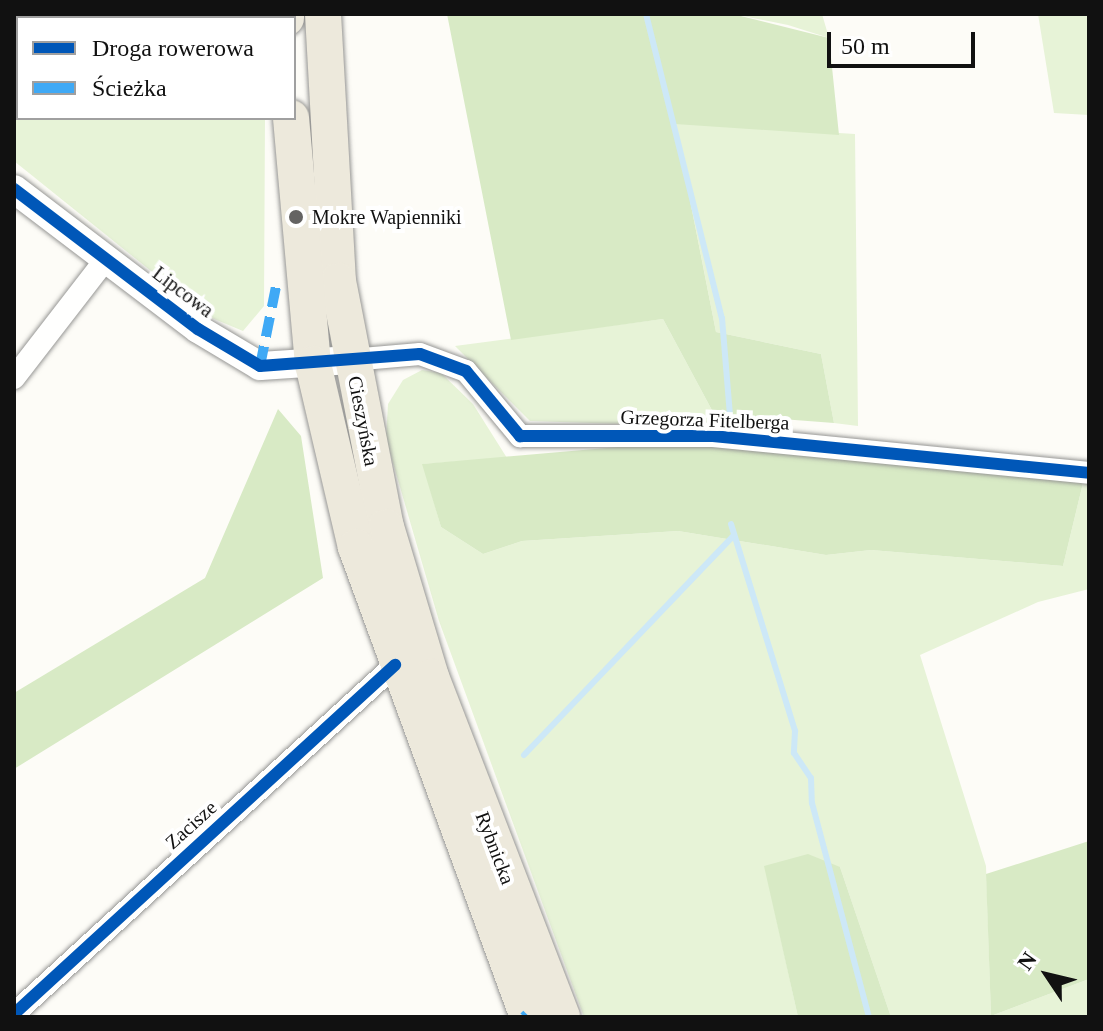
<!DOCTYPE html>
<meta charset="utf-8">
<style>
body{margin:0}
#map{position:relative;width:1103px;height:1031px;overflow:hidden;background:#fdfcf7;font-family:"Times New Roman",serif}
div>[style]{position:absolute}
.green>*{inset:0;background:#e7f3d7}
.forest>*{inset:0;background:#d8eac5}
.stream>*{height:6px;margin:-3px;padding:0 3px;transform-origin:3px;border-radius:3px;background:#cde8f7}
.roads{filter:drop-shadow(0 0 2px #979795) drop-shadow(0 0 2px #979795)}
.minor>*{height:22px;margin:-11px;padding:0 11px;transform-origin:11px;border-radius:11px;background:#fffffe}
.tertiary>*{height:28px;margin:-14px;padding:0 14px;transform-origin:14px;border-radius:14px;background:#fffffe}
.primary>*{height:36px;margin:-18px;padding:0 18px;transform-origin:18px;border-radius:18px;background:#ede9dc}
.quiet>*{height:10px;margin-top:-5px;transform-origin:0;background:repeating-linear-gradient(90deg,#3fa9f5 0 20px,transparent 0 30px)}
.cycleway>*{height:12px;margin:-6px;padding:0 6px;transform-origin:6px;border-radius:6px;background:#0057b8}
.dots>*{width:22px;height:22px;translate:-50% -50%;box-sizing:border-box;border:4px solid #fff;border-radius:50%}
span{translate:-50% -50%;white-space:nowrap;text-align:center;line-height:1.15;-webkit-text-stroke:8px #fff;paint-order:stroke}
.poi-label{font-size:20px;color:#111}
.left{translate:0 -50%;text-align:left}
.street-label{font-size:20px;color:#111}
.frame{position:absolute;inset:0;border:16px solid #111;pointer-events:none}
.legend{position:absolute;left:16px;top:16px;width:280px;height:104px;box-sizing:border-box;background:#fff;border:2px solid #a0a0a0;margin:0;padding:10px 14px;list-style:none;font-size:24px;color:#111}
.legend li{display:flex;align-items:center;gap:16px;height:40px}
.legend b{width:40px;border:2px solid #a0a0a0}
.north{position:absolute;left:1007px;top:935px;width:80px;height:80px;-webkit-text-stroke:6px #fff;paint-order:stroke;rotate:305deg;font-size:22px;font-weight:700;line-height:32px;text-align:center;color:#111}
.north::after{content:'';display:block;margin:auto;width:28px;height:36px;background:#111;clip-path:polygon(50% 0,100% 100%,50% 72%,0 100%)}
.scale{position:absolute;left:827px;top:32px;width:148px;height:36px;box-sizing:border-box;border:4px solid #111;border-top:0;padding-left:10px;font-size:24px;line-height:28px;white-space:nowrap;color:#111;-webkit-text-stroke:6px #fff;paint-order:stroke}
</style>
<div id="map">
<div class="green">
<div style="clip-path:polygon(14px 14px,264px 14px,18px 18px,18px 118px,265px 118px,264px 306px,243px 331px,207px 316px,14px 161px)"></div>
<div style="clip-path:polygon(733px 14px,822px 14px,829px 38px,788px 25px)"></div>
<div style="clip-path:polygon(1038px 14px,1089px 14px,1089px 115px,1054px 113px)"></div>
<div style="clip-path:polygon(675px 123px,855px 134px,858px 426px,834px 423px,821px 354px,716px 332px)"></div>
<div style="clip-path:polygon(663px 319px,714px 414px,712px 427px,530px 421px,455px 346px)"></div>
<div style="clip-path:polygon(422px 370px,441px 373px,473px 404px,507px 458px,423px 464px,441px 527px,483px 554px,522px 541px,678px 531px,826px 555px,871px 550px,1063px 566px,1083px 483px,1089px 484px,1089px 589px,1038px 602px,920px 655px,986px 866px,991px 1016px,1089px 979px,1089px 1017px,891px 1017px,840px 867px,765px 867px,798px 1017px,584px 1017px,439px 621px,386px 439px,388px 404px,403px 380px)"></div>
</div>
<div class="forest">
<div style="clip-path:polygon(447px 14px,733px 14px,829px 38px,839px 135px,675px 124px,716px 332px,821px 354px,834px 423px,714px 414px,663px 319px,511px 340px)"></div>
<div style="clip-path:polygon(278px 409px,301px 436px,323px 578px,14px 769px,14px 693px,205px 578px)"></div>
<div style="clip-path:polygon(687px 441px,1083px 483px,1063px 566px,871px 550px,826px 555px,678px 531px,522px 541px,483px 554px,441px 527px,422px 464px)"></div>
<div style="clip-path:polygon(1089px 841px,1089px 979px,991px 1016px,986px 874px)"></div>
<div style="clip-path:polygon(808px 854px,840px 867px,891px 1017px,798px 1017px,764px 866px)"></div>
</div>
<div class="stream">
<div style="left:646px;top:14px;width:313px;rotate:76deg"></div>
<div style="left:722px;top:318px;width:97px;rotate:85.3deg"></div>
<div style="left:731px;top:524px;width:217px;rotate:72.8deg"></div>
<div style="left:795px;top:731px;width:22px;rotate:93deg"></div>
<div style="left:794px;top:753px;width:30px;rotate:56deg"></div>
<div style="left:811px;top:778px;width:25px;rotate:88deg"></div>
<div style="left:812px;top:803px;width:221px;rotate:75.1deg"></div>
<div style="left:524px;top:755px;width:303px;rotate:-46.3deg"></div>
</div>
<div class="roads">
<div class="minor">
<div style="left:351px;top:360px;width:69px;rotate:-5deg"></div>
<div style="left:420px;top:354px;width:49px;rotate:20.3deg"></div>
<div style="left:466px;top:371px;width:85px;rotate:50.3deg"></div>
<div style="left:520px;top:436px;width:193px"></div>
<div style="left:713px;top:436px;width:378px;rotate:5.6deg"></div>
<div style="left:14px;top:378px;width:150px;rotate:-52.3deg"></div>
<div style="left:14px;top:1014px;width:517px;rotate:-42.49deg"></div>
</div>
<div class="tertiary">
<div style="left:14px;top:189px;width:231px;rotate:37.3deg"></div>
<div style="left:198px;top:329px;width:72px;rotate:30.8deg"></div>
<div style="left:260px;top:366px;width:91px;rotate:-3.8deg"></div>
</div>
<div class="primary">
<div style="left:286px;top:14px;width:4px;rotate:90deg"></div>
<div style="left:323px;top:14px;width:267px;rotate:86.8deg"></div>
<div style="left:338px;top:281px;width:251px;rotate:79deg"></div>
<div style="left:386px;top:527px;width:157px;rotate:73.3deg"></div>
<div style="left:431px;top:677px;width:364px;rotate:68.9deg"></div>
<div style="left:291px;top:118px;width:247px;rotate:84.9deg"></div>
<div style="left:313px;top:364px;width:188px;rotate:76.8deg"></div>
<div style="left:356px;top:547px;width:500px;rotate:69.9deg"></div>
</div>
</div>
<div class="quiet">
<div style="left:260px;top:366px;width:81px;rotate:-78.6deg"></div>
<div style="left:524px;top:1017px;width:4px;rotate:-45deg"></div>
</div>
<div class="cycleway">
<div style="left:14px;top:189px;width:231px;rotate:37.3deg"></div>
<div style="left:198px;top:329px;width:72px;rotate:30.8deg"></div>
<div style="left:260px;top:366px;width:160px;rotate:-4.3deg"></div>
<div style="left:420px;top:354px;width:49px;rotate:20.3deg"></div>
<div style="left:466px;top:371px;width:85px;rotate:50.3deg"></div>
<div style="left:520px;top:436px;width:193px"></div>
<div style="left:713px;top:436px;width:378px;rotate:5.6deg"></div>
<div style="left:14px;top:1014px;width:517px;rotate:-42.49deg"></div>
</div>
<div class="dots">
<div style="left:296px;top:217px;background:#646362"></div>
</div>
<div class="poi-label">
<span class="left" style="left:312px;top:217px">Mokre Wapienniki</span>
</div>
<div class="street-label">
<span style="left:183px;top:292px;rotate:37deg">Lipcowa</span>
<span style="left:705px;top:420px;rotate:2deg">Grzegorza Fitelberga</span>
<span style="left:363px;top:421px;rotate:79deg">Cieszyńska</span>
<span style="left:191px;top:825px;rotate:-42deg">Zacisze</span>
<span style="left:495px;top:848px;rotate:69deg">Rybnicka</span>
</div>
<div class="frame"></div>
<ul class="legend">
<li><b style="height:10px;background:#0057b8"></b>Droga rowerowa</li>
<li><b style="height:10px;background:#3fa9f5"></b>Ścieżka</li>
</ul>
<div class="north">N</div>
<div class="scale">50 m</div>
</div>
